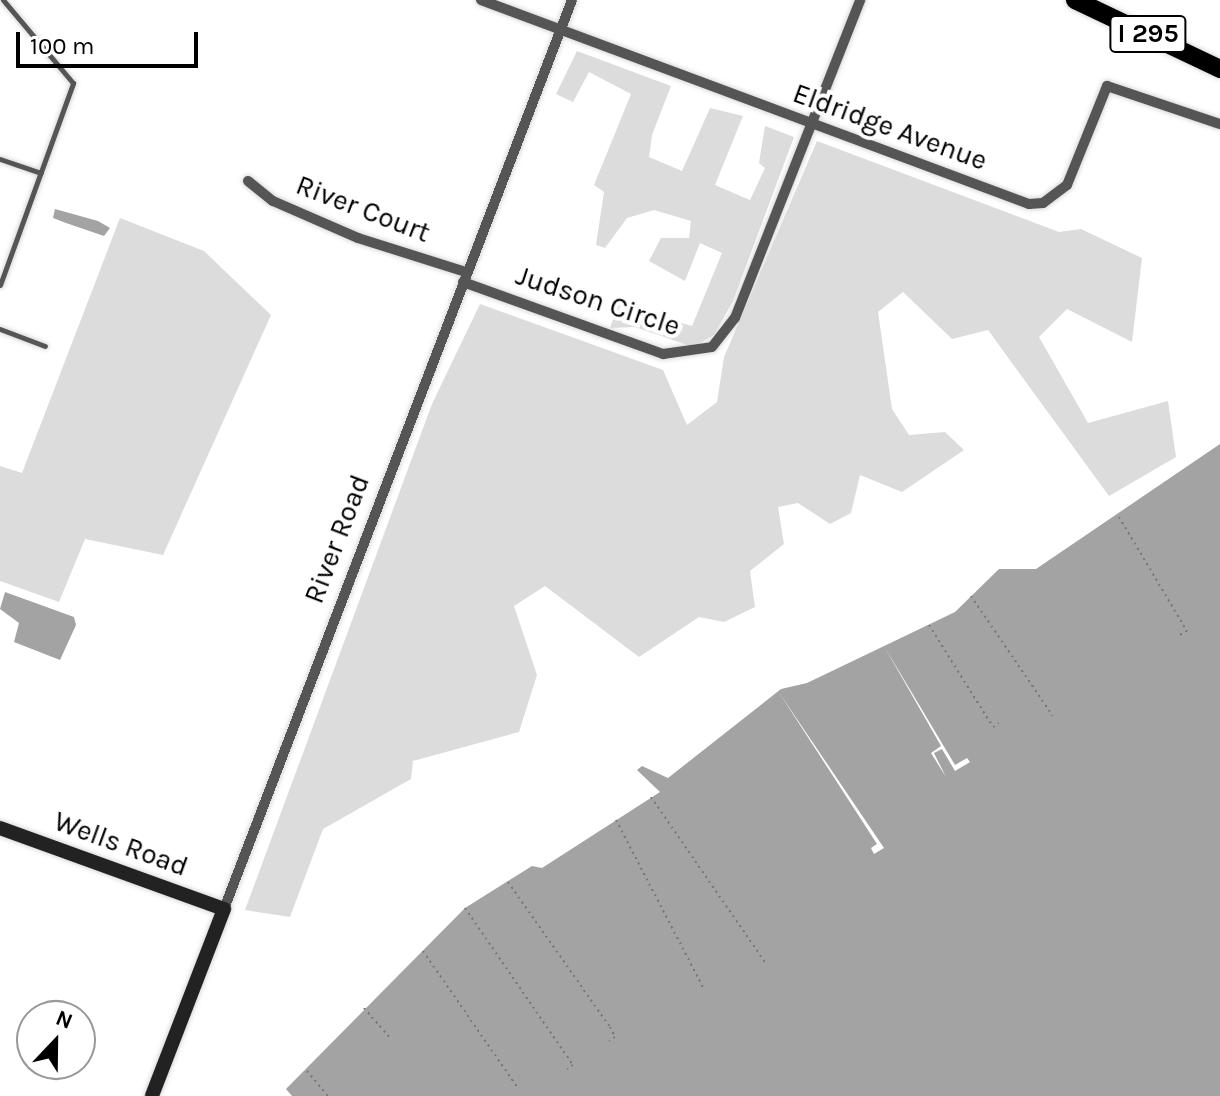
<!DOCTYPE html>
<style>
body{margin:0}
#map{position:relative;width:1220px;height:1096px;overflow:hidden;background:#fff;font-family:Karla,sans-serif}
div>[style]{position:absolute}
.green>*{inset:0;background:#dcdcdc}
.water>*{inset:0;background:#a3a3a3}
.pier>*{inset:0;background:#fff}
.path>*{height:2px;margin-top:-1px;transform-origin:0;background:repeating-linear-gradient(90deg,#777 0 2px,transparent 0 6px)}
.roads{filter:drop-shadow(0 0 2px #dbdbdb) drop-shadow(0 0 2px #dbdbdb)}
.lane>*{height:5px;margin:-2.5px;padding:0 2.5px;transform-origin:2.5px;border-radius:2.5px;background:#555}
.street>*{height:10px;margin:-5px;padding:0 5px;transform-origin:5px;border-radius:5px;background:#555}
.secondary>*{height:14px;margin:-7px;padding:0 7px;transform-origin:7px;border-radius:7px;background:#222}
.highway>*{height:18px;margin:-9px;padding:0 9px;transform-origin:9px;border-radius:9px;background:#000}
span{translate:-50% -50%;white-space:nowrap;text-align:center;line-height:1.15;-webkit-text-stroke:8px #fff;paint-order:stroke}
.shield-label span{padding:2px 6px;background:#fff;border:2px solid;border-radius:6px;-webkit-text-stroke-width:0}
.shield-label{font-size:26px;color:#000;font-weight:700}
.street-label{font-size:28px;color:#000}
.north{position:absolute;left:16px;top:1000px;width:80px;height:80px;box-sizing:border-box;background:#fff;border:2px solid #999;border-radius:50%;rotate:22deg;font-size:22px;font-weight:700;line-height:32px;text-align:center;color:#000}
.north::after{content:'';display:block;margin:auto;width:28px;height:36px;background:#000;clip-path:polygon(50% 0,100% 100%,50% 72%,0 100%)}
.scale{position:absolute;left:16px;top:32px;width:182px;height:36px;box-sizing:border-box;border:4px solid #000;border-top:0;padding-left:10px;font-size:24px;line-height:28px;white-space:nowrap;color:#000;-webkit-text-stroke:6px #fff;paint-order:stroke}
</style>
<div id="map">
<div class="green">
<div style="clip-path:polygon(577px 51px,671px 86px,652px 135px,649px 157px,682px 171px,710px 108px,743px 116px,715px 185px,750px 200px,765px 168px,759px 163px,765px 126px,794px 137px,733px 301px,714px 335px,693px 347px,635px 327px,610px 328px,618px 305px,692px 326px,722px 253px,700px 243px,685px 281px,649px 261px,661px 238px,689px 238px,691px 221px,654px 210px,627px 218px,605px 248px,596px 245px,604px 192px,594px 185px,631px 94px,589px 72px,573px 102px,556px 94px)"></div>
<div style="clip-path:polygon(817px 141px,1059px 232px,1081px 229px,1142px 258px,1132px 342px,1067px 309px,1039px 337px,1088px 423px,1168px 401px,1176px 457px,1109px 496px,988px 330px,952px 339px,903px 292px,878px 312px,892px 409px,909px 435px,945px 432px,964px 450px,902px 492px,860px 475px,851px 513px,830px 524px,798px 503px,778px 507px,784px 544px,750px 571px,755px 607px,724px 622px,699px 617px,639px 657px,545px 586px,514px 606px,537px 675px,519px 732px,413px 761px,411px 779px,323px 829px,290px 917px,245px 910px,432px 404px,480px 304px,663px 370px,687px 425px,717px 402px,724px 357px)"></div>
<div style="clip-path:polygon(120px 218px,204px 251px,271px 315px,163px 555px,85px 539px,59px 602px,0 581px,0 466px,22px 473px)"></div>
</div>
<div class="water">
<div style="clip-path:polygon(55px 209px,98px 221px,110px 228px,104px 236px,66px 223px,53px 218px)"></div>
<div style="clip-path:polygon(1220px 444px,1220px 1096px,292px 1096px,286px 1089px,465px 908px,532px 866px,542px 868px,660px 792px,637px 770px,642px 766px,668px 778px,781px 689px,807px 683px,955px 612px,999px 569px,1036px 569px)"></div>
<div style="clip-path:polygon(5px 592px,74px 617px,76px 625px,60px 660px,14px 642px,19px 623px,0 609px)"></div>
</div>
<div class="pier">
<div style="clip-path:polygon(884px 646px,955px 765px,967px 758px,970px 762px,955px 771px,942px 749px,934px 753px,946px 777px,931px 753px,941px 746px)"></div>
<div style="clip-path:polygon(778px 691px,884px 848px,874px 854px,871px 848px,877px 844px)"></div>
</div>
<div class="path">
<div style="left:1119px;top:517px;width:133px;rotate:59.2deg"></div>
<div style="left:1187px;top:631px;width:10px;rotate:151deg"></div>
<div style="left:971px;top:596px;width:145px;rotate:55.7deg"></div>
<div style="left:929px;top:625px;width:120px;rotate:57.9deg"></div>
<div style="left:993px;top:727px;width:7px;rotate:-34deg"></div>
<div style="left:651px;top:797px;width:203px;rotate:55.4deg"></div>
<div style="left:616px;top:820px;width:191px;rotate:62.5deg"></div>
<div style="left:508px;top:882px;width:177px;rotate:54.9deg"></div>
<div style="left:610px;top:1027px;width:11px;rotate:63deg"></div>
<div style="left:615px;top:1037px;width:7px;rotate:146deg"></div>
<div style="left:465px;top:908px;width:191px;rotate:55.5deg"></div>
<div style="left:573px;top:1065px;width:7px;rotate:146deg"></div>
<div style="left:423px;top:951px;width:167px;rotate:55.3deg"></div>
<div style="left:364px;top:1008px;width:41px;rotate:48.9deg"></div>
<div style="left:307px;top:1071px;width:33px;rotate:50deg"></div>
</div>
<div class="roads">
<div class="lane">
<div style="left:0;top:159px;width:43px;rotate:18.9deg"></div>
<div style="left:0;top:285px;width:215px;rotate:-70.1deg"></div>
<div style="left:73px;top:83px;width:109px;rotate:-130.1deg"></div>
<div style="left:0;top:329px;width:48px;rotate:20.7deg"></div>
</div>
<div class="street">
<div style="left:481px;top:0;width:585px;rotate:20.42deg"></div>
<div style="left:1029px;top:204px;width:14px;rotate:-4deg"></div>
<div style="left:1043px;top:203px;width:30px;rotate:-37deg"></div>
<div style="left:1067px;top:185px;width:107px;rotate:-68deg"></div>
<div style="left:1107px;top:86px;width:119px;rotate:18.6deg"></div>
<div style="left:248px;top:181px;width:32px;rotate:39deg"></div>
<div style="left:273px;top:201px;width:93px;rotate:23.5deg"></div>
<div style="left:358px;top:238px;width:113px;rotate:17.5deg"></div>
<div style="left:463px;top:282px;width:213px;rotate:19.8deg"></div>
<div style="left:663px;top:354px;width:49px;rotate:-8.1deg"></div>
<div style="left:712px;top:347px;width:37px;rotate:-52deg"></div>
<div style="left:735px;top:318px;width:342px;rotate:-68.5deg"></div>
<div style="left:224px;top:909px;width:973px;rotate:-69.05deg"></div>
</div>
<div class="secondary">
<div style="left:0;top:828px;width:238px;rotate:19.9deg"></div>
<div style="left:224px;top:909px;width:200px;rotate:111.1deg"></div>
</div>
<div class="highway">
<div style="left:1075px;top:0;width:161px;rotate:25.4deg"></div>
</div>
</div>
<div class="shield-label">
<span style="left:1148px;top:34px">I 295</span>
</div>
<div class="street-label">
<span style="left:890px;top:127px;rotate:20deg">Eldridge Avenue</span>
<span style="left:363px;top:209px;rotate:21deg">River Court</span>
<span style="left:598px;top:301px;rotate:18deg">Judson Circle</span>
<span style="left:337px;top:539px;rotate:-69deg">River Road</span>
<span style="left:121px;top:844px;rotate:20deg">Wells Road</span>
</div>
<div class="north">N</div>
<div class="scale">100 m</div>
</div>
